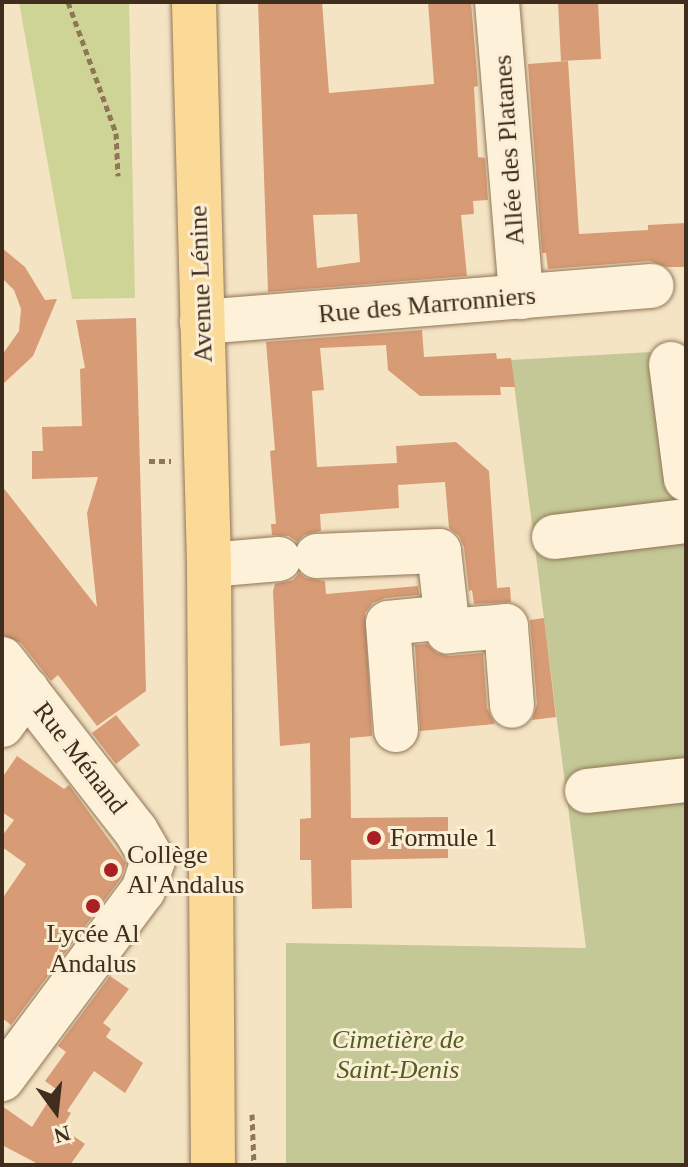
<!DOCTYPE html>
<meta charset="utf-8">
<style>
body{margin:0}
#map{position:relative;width:688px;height:1167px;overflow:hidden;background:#f4e4c4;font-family:"Times New Roman",serif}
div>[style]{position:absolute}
.green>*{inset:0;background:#ced496}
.cemetery>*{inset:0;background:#c3c896}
.building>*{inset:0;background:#d79b75}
.path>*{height:5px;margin-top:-2.5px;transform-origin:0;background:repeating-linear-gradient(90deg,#917557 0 6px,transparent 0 10px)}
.roads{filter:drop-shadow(0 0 2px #917557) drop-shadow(0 0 2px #917557)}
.minor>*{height:44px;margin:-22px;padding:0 22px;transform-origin:22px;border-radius:22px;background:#fdf1d9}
.major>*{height:44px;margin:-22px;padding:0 22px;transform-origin:22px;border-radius:22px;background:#fbd997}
.dots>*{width:22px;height:22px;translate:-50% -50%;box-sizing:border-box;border:4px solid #faeed4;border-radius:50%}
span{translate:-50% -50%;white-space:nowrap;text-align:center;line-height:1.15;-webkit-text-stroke:6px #faeed4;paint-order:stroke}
.street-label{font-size:26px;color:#3f2d1d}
.poi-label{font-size:26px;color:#3f2d1d}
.left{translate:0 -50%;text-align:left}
.park-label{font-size:26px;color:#515f21;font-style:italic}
.frame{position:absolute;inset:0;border:4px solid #3f2d1d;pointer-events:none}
.north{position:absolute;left:16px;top:1071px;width:80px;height:80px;-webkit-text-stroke:6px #faeed4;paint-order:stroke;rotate:165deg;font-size:22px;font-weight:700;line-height:32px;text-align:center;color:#3f2d1d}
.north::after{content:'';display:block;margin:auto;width:28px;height:36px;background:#3f2d1d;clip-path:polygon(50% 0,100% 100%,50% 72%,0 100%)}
</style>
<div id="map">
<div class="green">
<div style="clip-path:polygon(19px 2px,129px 2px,135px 298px,72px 299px)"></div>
</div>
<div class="cemetery">
<div style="clip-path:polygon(686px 350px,686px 1165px,286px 1165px,286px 943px,586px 948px,511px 360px)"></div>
</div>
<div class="building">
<div style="clip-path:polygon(evenodd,258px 2px,322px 2px,329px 93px,434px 84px,428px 2px,471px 2px,478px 86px,474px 87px,478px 157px,485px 158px,488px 200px,473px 201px,474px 214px,461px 215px,467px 276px,268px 292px,258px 2px,357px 214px,360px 262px,317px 268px,313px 215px,357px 214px)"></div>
<div style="clip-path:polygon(558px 2px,598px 2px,601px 59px,561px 61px)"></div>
<div style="clip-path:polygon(568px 61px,579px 234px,648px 230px,648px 225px,686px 223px,686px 267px,667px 267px,650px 261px,548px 269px,546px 253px,542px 253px,528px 64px)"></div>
<div style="clip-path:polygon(2px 248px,25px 267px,45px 300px,57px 299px,33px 356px,2px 385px,2px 355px,19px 331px,21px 309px,14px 290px,2px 278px)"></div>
<div style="clip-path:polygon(136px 318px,146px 691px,97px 726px,58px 675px,51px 681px,21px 643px,2px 635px,2px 486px,97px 607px,87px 513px,98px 477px,32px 479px,32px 451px,43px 451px,42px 427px,82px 426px,80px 369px,85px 368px,76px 320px)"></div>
<div style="clip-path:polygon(422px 330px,424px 357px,496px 353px,497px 359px,511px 358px,515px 387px,500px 387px,501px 395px,420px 396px,388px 370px,386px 345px,320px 348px,324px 390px,312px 391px,317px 467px,397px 463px,396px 446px,456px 442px,489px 471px,497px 588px,510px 587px,511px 602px,474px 604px,472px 590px,469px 591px,464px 547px,459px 536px,449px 528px,445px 482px,398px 485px,399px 508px,320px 514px,321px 531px,304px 535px,297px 542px,289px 536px,272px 535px,271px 524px,276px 524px,270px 451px,275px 450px,266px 342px)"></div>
<div style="clip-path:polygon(299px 573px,306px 578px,325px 581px,326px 594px,418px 586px,419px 595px,385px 598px,373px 603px,365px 613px,372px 736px,350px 738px,351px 818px,448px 817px,448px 858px,351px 860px,352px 908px,312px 909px,311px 860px,300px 860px,300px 819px,311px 818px,310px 743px,280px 746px,273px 591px,275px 584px,293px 580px)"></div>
<div style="clip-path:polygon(544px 618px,556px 717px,532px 720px,537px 704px,530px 620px)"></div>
<div style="clip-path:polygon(427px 644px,437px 653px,449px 656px,483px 653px,487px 708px,495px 724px,420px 731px,415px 645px)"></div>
<div style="clip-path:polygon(116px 715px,140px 745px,116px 764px,92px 733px)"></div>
<div style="clip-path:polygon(17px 756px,64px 789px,69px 785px,126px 863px,121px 878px,11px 1025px,2px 1018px,2px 899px,26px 864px,2px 847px,2px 836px,14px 820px,2px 812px,2px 778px)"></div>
<div style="clip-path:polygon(110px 976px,129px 989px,103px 1023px,111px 1029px,106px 1037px,143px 1063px,125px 1093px,94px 1071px,67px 1111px,71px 1113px,62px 1128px,85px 1144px,70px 1165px,40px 1165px,2px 1145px,2px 1106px,32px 1127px,56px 1089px,45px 1081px,66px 1052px,58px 1046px)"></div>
</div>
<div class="path">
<div style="left:68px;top:2px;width:140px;rotate:69.9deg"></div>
<div style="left:116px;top:133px;width:43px;rotate:87.3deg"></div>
<div style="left:149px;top:461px;width:22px"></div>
<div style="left:252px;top:1114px;width:51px;rotate:87.8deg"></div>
</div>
<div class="roads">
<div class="minor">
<div style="left:497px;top:2px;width:296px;rotate:85.3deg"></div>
<div style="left:202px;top:322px;width:451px;rotate:-4.6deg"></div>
<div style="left:671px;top:364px;width:116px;rotate:82.6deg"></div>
<div style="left:554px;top:537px;width:133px;rotate:-6.9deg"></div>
<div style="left:317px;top:556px;width:122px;rotate:-2.3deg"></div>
<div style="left:439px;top:551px;width:81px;rotate:83.6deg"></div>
<div style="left:448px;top:631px;width:58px;rotate:-4.9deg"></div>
<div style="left:506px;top:626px;width:80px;rotate:85.7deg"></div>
<div style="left:209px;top:565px;width:70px;rotate:-4.9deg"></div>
<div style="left:2px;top:659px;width:218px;rotate:52.1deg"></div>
<div style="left:136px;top:831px;width:34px;rotate:60deg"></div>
<div style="left:153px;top:860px;width:32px;rotate:108deg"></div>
<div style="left:143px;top:890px;width:236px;rotate:126.7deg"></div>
<div style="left:2px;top:725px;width:43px;rotate:-54.5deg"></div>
<div style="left:396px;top:730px;width:107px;rotate:-94.3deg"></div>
<div style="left:388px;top:623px;width:59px;rotate:-5.8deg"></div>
<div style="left:587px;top:791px;width:100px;rotate:-6.3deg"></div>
</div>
<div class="major">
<div style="left:194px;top:2px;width:563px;rotate:88.47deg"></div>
<div style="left:209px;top:565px;width:600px;rotate:89.62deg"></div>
</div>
</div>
<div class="dots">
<div style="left:374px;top:838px;background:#a91f23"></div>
<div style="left:111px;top:870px;background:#a91f23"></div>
<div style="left:93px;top:906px;background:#a91f23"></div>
</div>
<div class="street-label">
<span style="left:509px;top:150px;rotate:-94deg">Allée des Platanes</span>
<span style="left:201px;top:284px;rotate:-92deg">Avenue Lénine</span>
<span style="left:427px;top:305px;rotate:-5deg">Rue des Marronniers</span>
<span style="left:80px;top:758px;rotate:52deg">Rue Ménand</span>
</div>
<div class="poi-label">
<span class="left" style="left:390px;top:838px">Formule 1</span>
<span class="left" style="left:127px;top:870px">Collège<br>Al'Andalus</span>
<span style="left:93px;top:949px">Lycée Al<br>Andalus</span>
</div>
<div class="park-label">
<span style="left:398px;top:1055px">Cimetière de<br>Saint-Denis</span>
</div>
<div class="frame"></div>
<div class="north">N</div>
</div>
